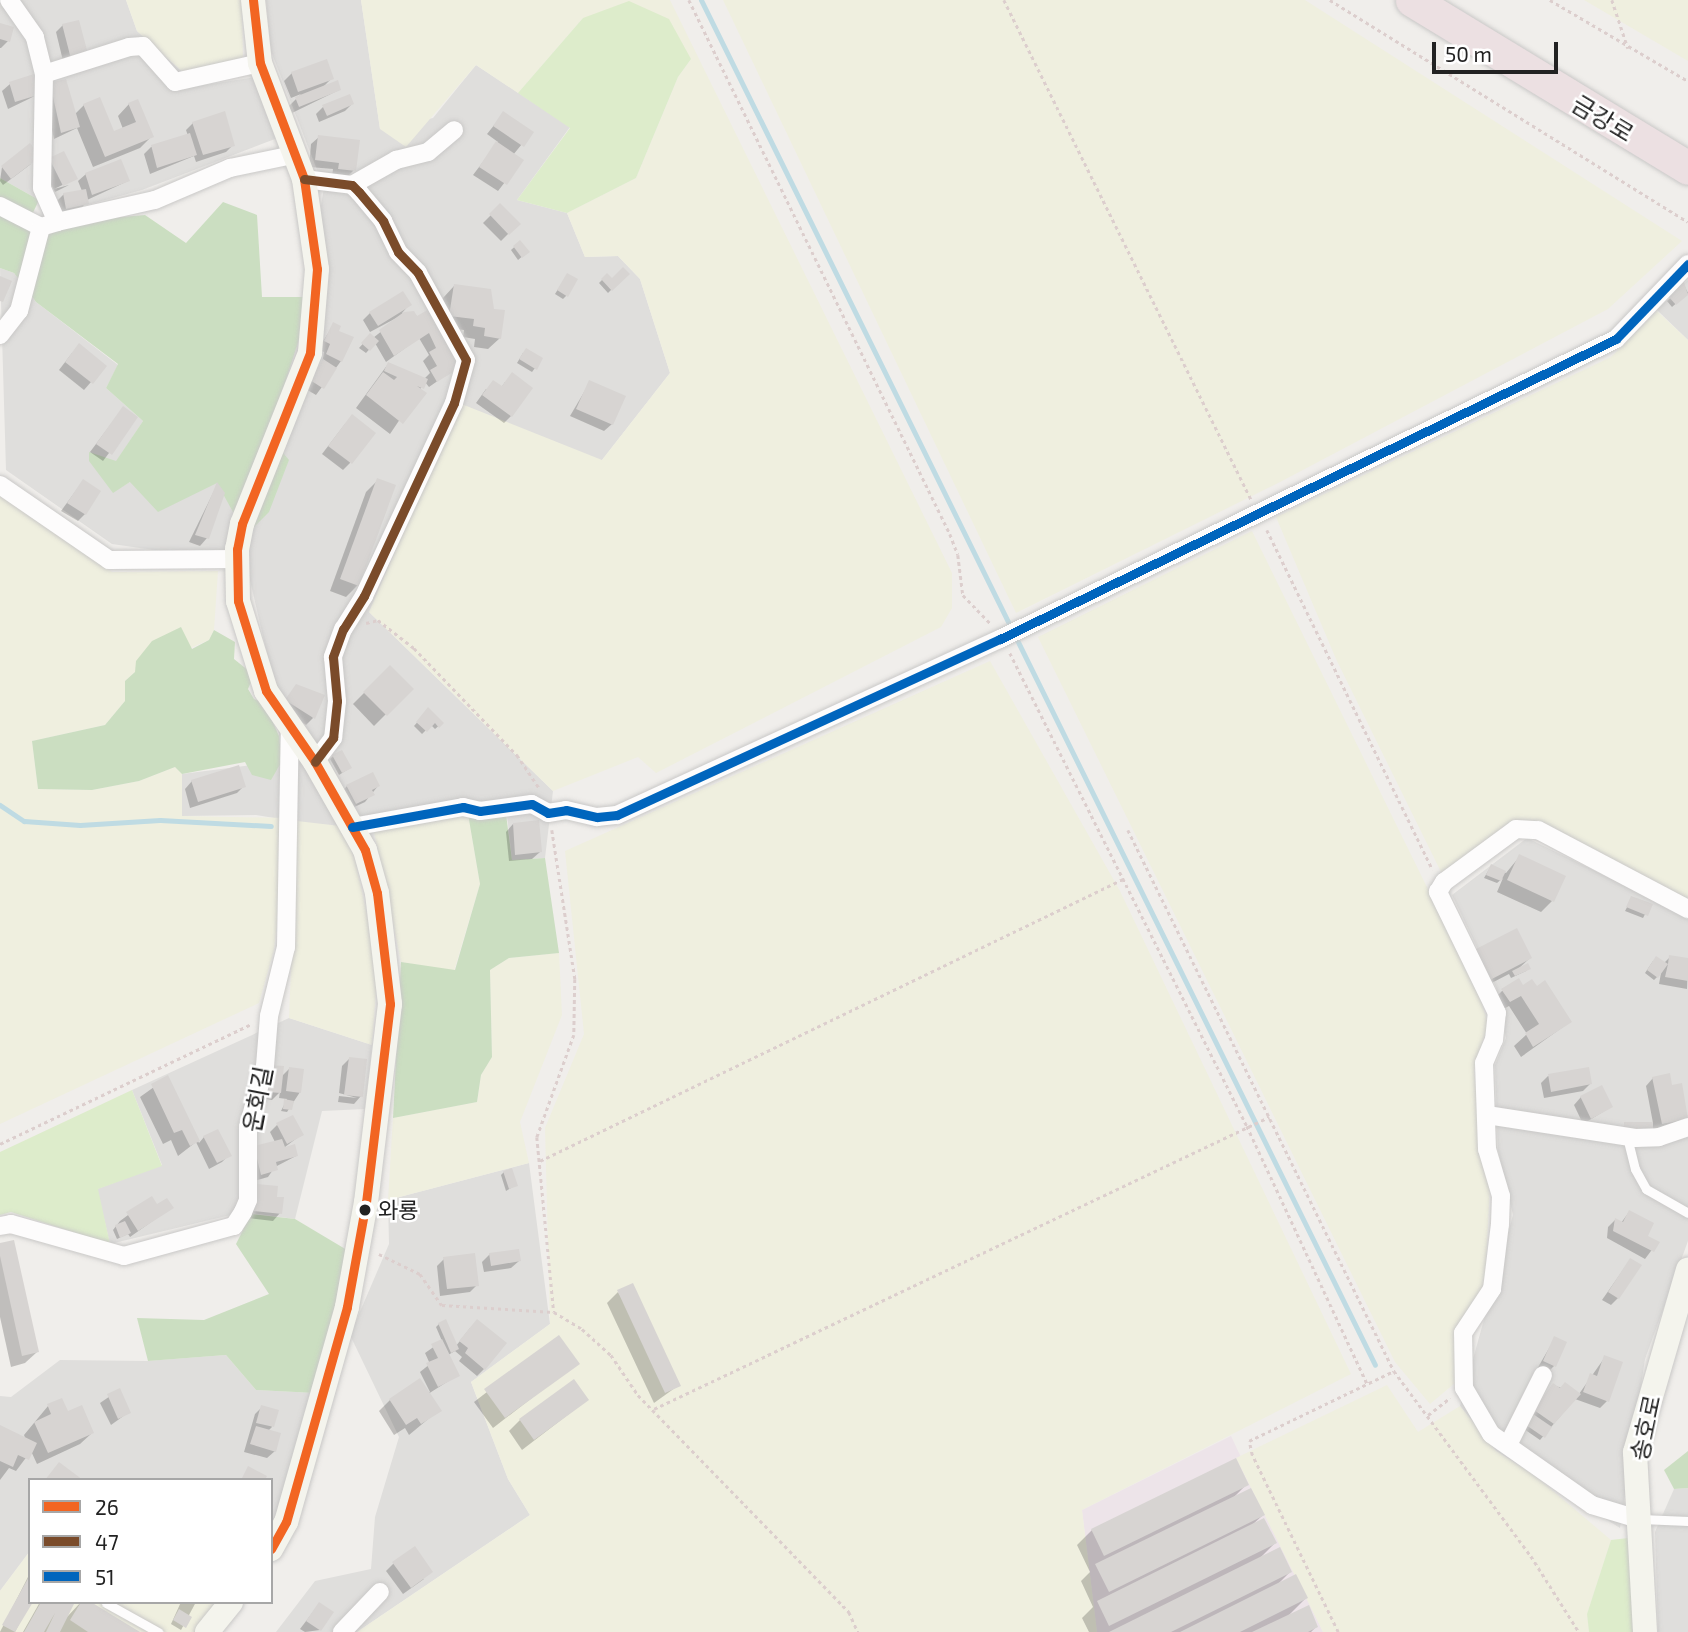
<!DOCTYPE html>
<meta charset="utf-8">
<style>
body{margin:0}
#map{position:relative;width:1688px;height:1632px;overflow:hidden;background:#f0eeeb;font-family:"Exo 2","Noto Sans KR",sans-serif}
div>[style]{position:absolute}
.residential>*{inset:0;background:#dfdedc}
.industrial>*{inset:0;background:#ede4e9}
.farmland>*{inset:0;background:#efefdf}
.grass>*{inset:0;background:#ddeccb}
.forest>*{inset:0;background:#cbdec1}
.shadow>*{inset:0;background:#0003}
.stream>*{height:5px;margin:-2.5px;padding:0 2.5px;transform-origin:2.5px;border-radius:2.5px;background:#bfdbe3}
.building>*{inset:0;background:#d7d4d2}
.path>*{height:2.5px;margin-top:-1.25px;transform-origin:0;background:repeating-linear-gradient(90deg,#dccecd 0 3.5px,transparent 0 7px)}
.roads{filter:drop-shadow(0 0 2px #c9c8c7) drop-shadow(0 0 2px #c9c8c7)}
.lane>*{height:9px;margin:-4.5px;padding:0 4.5px;transform-origin:4.5px;border-radius:4.5px;background:#fdfcfc}
.street>*{height:18px;margin:-9px;padding:0 9px;transform-origin:9px;border-radius:9px;background:#fdfcfc}
.secondary>*{height:24px;margin:-12px;padding:0 12px;transform-origin:12px;border-radius:12px;background:#f4f4ed}
.highway>*{height:33px;margin:-16.5px;padding:0 16.5px;transform-origin:16.5px;border-radius:16.5px;background:#ece0e2}
.bus-1>*{height:9px;margin:-4.5px;padding:0 4.5px;transform-origin:4.5px;border-radius:4.5px;background:#f26522}
.bus-2>*{height:9px;margin:-4.5px;padding:0 4.5px;transform-origin:4.5px;border-radius:4.5px;background:#7a4b2a}
.bus-3>*{height:9px;margin:-4.5px;padding:0 4.5px;transform-origin:4.5px;border-radius:4.5px;background:#0065bd}
.dots>*{width:19px;height:19px;translate:-50% -50%;box-sizing:border-box;border:4px solid #fff;border-radius:50%}
span{translate:-50% -50%;white-space:nowrap;text-align:center;line-height:1.15;-webkit-text-stroke:5px #fff;paint-order:stroke}
.bus-label{font-size:22px;color:#222}
.left{translate:0 -50%;text-align:left}
.street-label{font-size:24px;color:#222}
.legend{position:absolute;left:28px;top:1478px;width:245px;height:126px;box-sizing:border-box;background:#fff;border:2px solid #a7a7a7;margin:0;padding:9px 12px;list-style:none;font-size:21px;color:#222}
.legend li{display:flex;align-items:center;gap:14px;height:35px}
.legend b{width:35px;border:2px solid #a7a7a7}
.scale{position:absolute;left:1432px;top:42px;width:126px;height:32px;box-sizing:border-box;border:4px solid #222;border-top:0;padding-left:9px;font-size:21px;line-height:24px;white-space:nowrap;color:#222;-webkit-text-stroke:5px #fff;paint-order:stroke}
</style>
<div id="map">
<div class="residential">
<div style="clip-path:polygon(0 0,126px 0,137px 31px,198px 86px,262px 76px,280px 137px,142px 190px,43px 217px,39px 200px,0 178px)"></div>
<div style="clip-path:polygon(266px 0,361px 0,380px 129px,433px 118px,476px 65px,570px 127px,517px 200px,567px 213px,585px 257px,618px 256px,640px 279px,670px 373px,602px 460px,369px 612px,553px 791px,545px 858px,512px 860px,507px 815px,329px 827px,256px 815px,182px 816px,182px 774px,282px 761px,272px 675px,246px 563px,112px 544px,6px 470px,0 268px,14px 273px,36px 302px,118px 365px,106px 388px,143px 421px,116px 462px,90px 453px,113px 492px,130px 482px,268px 435px,305px 297px,324px 188px,271px 51px)"></div>
<div style="clip-path:polygon(1688px 280px,1688px 340px,1657px 310px)"></div>
<div style="clip-path:polygon(1527px 838px,1688px 916px,1688px 1241px,1645px 1359px,1620px 1528px,1496px 1451px,1460px 1406px,1513px 1215px,1498px 1150px,1495px 1065px,1506px 1038px,1496px 987px,1452px 895px)"></div>
<div style="clip-path:polygon(289px 1018px,372px 1045px,365px 1109px,322px 1111px,295px 1219px,243px 1212px,110px 1244px,97px 1189px,162px 1165px,132px 1090px)"></div>
<div style="clip-path:polygon(529px 1163px,550px 1324px,471px 1382px,508px 1479px,530px 1515px,357px 1632px,276px 1632px,315px 1581px,371px 1569px,375px 1517px,399px 1437px,350px 1335px,389px 1244px,388px 1200px)"></div>
<div style="clip-path:polygon(226px 1355px,256px 1390px,315px 1393px,271px 1531px,271px 1480px,30px 1480px,30px 1551px,0 1591px,0 1396px,11px 1397px,60px 1360px,147px 1361px)"></div>
<div style="clip-path:polygon(1688px 1488px,1688px 1632px,1658px 1632px,1655px 1532px,1674px 1489px)"></div>
</div>
<div class="industrial">
<div style="clip-path:polygon(1231px 1436px,1323px 1632px,1097px 1632px,1082px 1510px)"></div>
</div>
<div class="farmland">
<div style="clip-path:polygon(126px 0,242px 0,243px 62px,184px 73px,137px 31px)"></div>
<div style="clip-path:polygon(361px 0,670px 0,952px 573px,952px 608px,941px 627px,656px 773px,638px 757px,553px 791px,369px 612px,459px 403px,602px 460px,670px 373px,640px 279px,618px 256px,585px 257px,567px 213px,636px 178px,678px 77px,691px 59px,583px 18px,518px 93px,476px 65px,406px 147px,380px 129px)"></div>
<div style="clip-path:polygon(723px 0,1305px 0,1682px 241px,1608px 309px,1282px 481px,1016px 613px)"></div>
<div style="clip-path:polygon(1584px 0,1688px 0,1688px 61px)"></div>
<div style="clip-path:polygon(1657px 311px,1688px 340px,1688px 903px,1539px 824px,1442px 874px,1336px 659px,1276px 517px,1611px 357px)"></div>
<div style="clip-path:polygon(0 495px,112px 572px,218px 571px,214px 630px,209px 640px,135px 672px,125px 681px,125px 701px,105px 725px,32px 741px,38px 789px,92px 790px,139px 781px,175px 767px,182px 774px,182px 816px,288px 818px,274px 950px,259px 1003px,0 1124px)"></div>
<div style="clip-path:polygon(1252px 531px,1478px 991px,1488px 1024px,1474px 1071px,1490px 1185px,1485px 1286px,1455px 1331px,1455px 1383px,1430px 1404px,1395px 1362px,1038px 637px)"></div>
<div style="clip-path:polygon(990px 661px,1120px 891px,1351px 1374px,1082px 1510px,1097px 1632px,357px 1632px,530px 1515px,508px 1479px,471px 1382px,550px 1324px,545px 1128px,584px 1034px,565px 851px)"></div>
<div style="clip-path:polygon(468px 814px,480px 884px,454px 971px,401px 962px,374px 832px)"></div>
<div style="clip-path:polygon(297px 821px,340px 826px,353px 851px,378px 965px,372px 1045px,289px 1018px)"></div>
<div style="clip-path:polygon(559px 953px,562px 1015px,520px 1122px,529px 1163px,388px 1200px,393px 1118px,477px 1102px,481px 1075px,492px 1057px,490px 970px,509px 958px)"></div>
<div style="clip-path:polygon(1387px 1385px,1418px 1432px,1460px 1406px,1496px 1451px,1533px 1474px,1611px 1540px,1587px 1614px,1589px 1632px,1323px 1632px,1236px 1458px)"></div>
<div style="clip-path:polygon(30px 1551px,30px 1602px,221px 1602px,203px 1632px,0 1632px,0 1591px)"></div>
</div>
<div class="grass">
<div style="clip-path:polygon(629px 1px,669px 19px,691px 59px,678px 77px,636px 178px,567px 213px,517px 200px,570px 128px,518px 93px,583px 18px)"></div>
<div style="clip-path:polygon(132px 1090px,162px 1166px,98px 1189px,110px 1244px,11px 1212px,0 1215px,0 1152px)"></div>
<div style="clip-path:polygon(1628px 1538px,1634px 1632px,1589px 1632px,1587px 1614px,1611px 1540px)"></div>
</div>
<div class="forest">
<div style="clip-path:polygon(0 178px,39px 200px,27px 225px,145px 215px,186px 243px,223px 202px,257px 215px,262px 297px,305px 297px,304px 324px,268px 435px,289px 460px,269px 512px,254px 527px,233px 512px,217px 483px,158px 512px,130px 482px,113px 493px,89px 461px,89px 452px,116px 461px,143px 421px,106px 388px,118px 364px,36px 302px,14px 273px,0 268px)"></div>
<div style="clip-path:polygon(181px 627px,192px 649px,209px 640px,214px 630px,235px 642px,234px 659px,254px 675px,248px 689px,254px 699px,265px 704px,279px 736px,282px 761px,271px 780px,252px 775px,245px 762px,182px 774px,175px 767px,139px 781px,92px 790px,38px 789px,32px 741px,105px 725px,125px 701px,125px 681px,135px 672px,136px 661px,152px 641px)"></div>
<div style="clip-path:polygon(468px 814px,506px 814px,512px 860px,545px 858px,559px 953px,509px 958px,490px 970px,492px 1057px,481px 1075px,477px 1102px,393px 1118px,401px 962px,455px 970px,480px 884px)"></div>
<div style="clip-path:polygon(251px 1214px,295px 1219px,352px 1253px,315px 1393px,256px 1390px,226px 1355px,148px 1361px,137px 1318px,204px 1320px,269px 1294px,236px 1244px)"></div>
<div style="clip-path:polygon(1688px 1451px,1688px 1488px,1674px 1489px,1664px 1470px)"></div>
</div>
<div class="shadow">
<div style="clip-path:polygon(0 25px,8px 41px,1px 48px,0 48px)"></div>
<div style="clip-path:polygon(63px 25px,86px 54px,64px 65px,56px 32px)"></div>
<div style="clip-path:polygon(292px 73px,332px 78px,321px 89px,339px 90px,292px 113px,289px 106px,301px 94px,291px 98px,284px 81px)"></div>
<div style="clip-path:polygon(10px 84px,39px 94px,8px 109px,2px 91px)"></div>
<div style="clip-path:polygon(51px 85px,74px 115px,84px 105px,113px 133px,123px 129px,118px 116px,129px 104px,152px 136px,140px 148px,93px 167px,77px 128px,54px 139px,44px 92px)"></div>
<div style="clip-path:polygon(352px 104px,345px 111px,319px 122px,316px 114px,323px 107px)"></div>
<div style="clip-path:polygon(503px 114px,531px 133px,513px 155px,522px 160px,498px 191px,473px 175px,498px 142px,487px 134px)"></div>
<div style="clip-path:polygon(193px 123px,233px 145px,226px 152px,196px 162px,194px 156px,150px 174px,144px 154px,151px 147px,188px 136px,186px 130px)"></div>
<div style="clip-path:polygon(319px 137px,354px 170px,347px 177px,332px 176px,333px 169px,309px 167px,311px 144px)"></div>
<div style="clip-path:polygon(50px 160px,75px 179px,54px 189px,69px 185px,55px 192px,42px 167px)"></div>
<div style="clip-path:polygon(31px 164px,3px 185px,0 181px,2px 167px)"></div>
<div style="clip-path:polygon(86px 174px,128px 181px,87px 200px,80px 211px,59px 215px,56px 202px,64px 194px,82px 191px,78px 181px)"></div>
<div style="clip-path:polygon(500px 206px,518px 224px,501px 241px,483px 223px)"></div>
<div style="clip-path:polygon(520px 242px,524px 255px,518px 260px,511px 250px)"></div>
<div style="clip-path:polygon(627px 274px,608px 293px,599px 283px,607px 275px,612px 281px)"></div>
<div style="clip-path:polygon(567px 275px,566px 296px,563px 299px,555px 294px)"></div>
<div style="clip-path:polygon(1684px 285px,1688px 293px,1672px 307px,1667px 301px)"></div>
<div style="clip-path:polygon(454px 286px,500px 338px,488px 349px,474px 347px,475px 339px,463px 337px,464px 330px,439px 327px,443px 298px)"></div>
<div style="clip-path:polygon(409px 305px,402px 313px,405px 318px,414px 313px,459px 366px,429px 387px,425px 382px,390px 434px,356px 408px,388px 364px,424px 379px,430px 373px,423px 361px,429px 355px,419px 338px,386px 362px,375px 343px,366px 353px,359px 348px,370px 336px,373px 338px,402px 315px,370px 332px,363px 320px,370px 313px)"></div>
<div style="clip-path:polygon(334px 324px,341px 361px,316px 395px,304px 388px,322px 363px,324px 352px,318px 349px)"></div>
<div style="clip-path:polygon(72px 353px,105px 366px,84px 390px,59px 370px)"></div>
<div style="clip-path:polygon(523px 353px,535px 368px,532px 372px,517px 363px)"></div>
<div style="clip-path:polygon(505px 382px,511px 416px,504px 423px,476px 403px,486px 389px,501px 388px)"></div>
<div style="clip-path:polygon(590px 382px,612px 424px,604px 431px,570px 416px)"></div>
<div style="clip-path:polygon(123px 408px,136px 417px,103px 461px,90px 452px)"></div>
<div style="clip-path:polygon(345px 424px,350px 463px,343px 470px,322px 454px)"></div>
<div style="clip-path:polygon(378px 480px,358px 585px,346px 597px,330px 591px,366px 492px)"></div>
<div style="clip-path:polygon(83px 481px,85px 514px,78px 521px,61px 511px)"></div>
<div style="clip-path:polygon(217px 485px,207px 538px,200px 546px,189px 542px)"></div>
<div style="clip-path:polygon(390px 667px,411px 689px,374px 726px,353px 704px)"></div>
<div style="clip-path:polygon(296px 686px,313px 718px,306px 725px,280px 708px)"></div>
<div style="clip-path:polygon(428px 710px,442px 723px,435px 729px,431px 725px,422px 734px,414px 726px)"></div>
<div style="clip-path:polygon(333px 756px,350px 768px,339px 775px,330px 759px)"></div>
<div style="clip-path:polygon(192px 781px,244px 786px,237px 793px,190px 808px,185px 789px)"></div>
<div style="clip-path:polygon(347px 786px,378px 786px,365px 802px,348px 810px,340px 794px)"></div>
<div style="clip-path:polygon(513px 824px,540px 852px,532px 859px,509px 861px,506px 832px)"></div>
<div style="clip-path:polygon(1520px 856px,1552px 901px,1541px 912px,1497px 892px,1503px 878px,1497px 883px,1484px 878px,1491px 866px,1506px 873px)"></div>
<div style="clip-path:polygon(1632px 898px,1650px 905px,1643px 918px,1625px 911px)"></div>
<div style="clip-path:polygon(1670px 957px,1688px 960px,1687px 989px,1659px 984px,1661px 973px,1654px 980px,1645px 973px,1653px 961px,1664px 963px)"></div>
<div style="clip-path:polygon(1530px 958px,1518px 969px,1529px 968px,1526px 971px,1511px 978px,1509px 974px,1478px 990px,1464px 963px)"></div>
<div style="clip-path:polygon(1523px 988px,1570px 1022px,1521px 1057px,1514px 1046px,1527px 1034px,1509px 1006px,1498px 1012px,1491px 1002px,1502px 991px)"></div>
<div style="clip-path:polygon(350px 1058px,361px 1096px,354px 1104px,338px 1102px,339px 1096px,357px 1098px,339px 1093px,342px 1066px)"></div>
<div style="clip-path:polygon(289px 1069px,300px 1092px,287px 1112px,281px 1111px,287px 1099px,279px 1098px,280px 1092px,272px 1100px,260px 1098px,263px 1074px,281px 1077px)"></div>
<div style="clip-path:polygon(1548px 1076px,1590px 1084px,1583px 1091px,1544px 1098px,1541px 1083px)"></div>
<div style="clip-path:polygon(168px 1077px,199px 1143px,204px 1137px,229px 1155px,222px 1162px,209px 1169px,196px 1142px,178px 1156px,171px 1140px,163px 1144px,140px 1097px)"></div>
<div style="clip-path:polygon(1653px 1078px,1671px 1087px,1687px 1118px,1648px 1133px,1622px 1133px,1625px 1123px,1653px 1123px,1646px 1086px)"></div>
<div style="clip-path:polygon(1581px 1097px,1611px 1107px,1583px 1124px,1574px 1105px)"></div>
<div style="clip-path:polygon(277px 1125px,301px 1135px,285px 1147px,296px 1156px,275px 1167px,268px 1177px,254px 1181px,247px 1155px,275px 1142px,270px 1132px)"></div>
<div style="clip-path:polygon(504px 1172px,516px 1185px,506px 1191px,501px 1175px)"></div>
<div style="clip-path:polygon(250px 1193px,275px 1198px,280px 1213px,273px 1221px,248px 1218px)"></div>
<div style="clip-path:polygon(151px 1198px,157px 1206px,171px 1208px,130px 1237px,128px 1234px,117px 1239px,113px 1230px,120px 1221px)"></div>
<div style="clip-path:polygon(1629px 1212px,1645px 1237px,1657px 1243px,1645px 1259px,1607px 1238px,1608px 1227px,1615px 1220px,1621px 1223px)"></div>
<div style="clip-path:polygon(0 1245px,37px 1352px,25px 1363px,11px 1367px,0 1317px)"></div>
<div style="clip-path:polygon(490px 1254px,519px 1261px,511px 1268px,484px 1272px,482px 1262px)"></div>
<div style="clip-path:polygon(444px 1259px,477px 1285px,470px 1292px,440px 1296px,437px 1266px)"></div>
<div style="clip-path:polygon(1630px 1260px,1618px 1298px,1611px 1305px,1602px 1300px)"></div>
<div style="clip-path:polygon(618px 1292px,679px 1385px,654px 1403px,607px 1303px)"></div>
<div style="clip-path:polygon(439px 1324px,456px 1346px,470px 1328px,484px 1369px,477px 1376px,459px 1361px,462px 1357px,455px 1351px,448px 1355px,458px 1375px,428px 1394px,439px 1410px,409px 1435px,405px 1428px,394px 1435px,379px 1411px,390px 1400px,430px 1392px,420px 1372px,430px 1364px,425px 1353px,442px 1341px,436px 1327px)"></div>
<div style="clip-path:polygon(558px 1337px,577px 1363px,493px 1428px,474px 1402px)"></div>
<div style="clip-path:polygon(1555px 1338px,1554px 1366px,1547px 1373px,1537px 1369px)"></div>
<div style="clip-path:polygon(1605px 1357px,1607px 1401px,1600px 1408px,1575px 1399px,1540px 1440px,1524px 1429px,1553px 1385px,1579px 1394px)"></div>
<div style="clip-path:polygon(119px 1390px,129px 1412px,111px 1425px,100px 1403px)"></div>
<div style="clip-path:polygon(587px 1400px,522px 1450px,509px 1431px,520px 1420px)"></div>
<div style="clip-path:polygon(48px 1406px,92px 1433px,80px 1444px,37px 1464px,31px 1451px,16px 1471px,9px 1468px,0 1480px,0 1427px,26px 1440px,24px 1435px)"></div>
<div style="clip-path:polygon(262px 1407px,272px 1427px,268px 1431px,275px 1451px,267px 1458px,244px 1452px,255px 1414px)"></div>
<div style="clip-path:polygon(1247px 1484px,1234px 1497px,1263px 1515px,1251px 1526px,1275px 1543px,1260px 1558px,1290px 1572px,1276px 1586px,1306px 1598px,1287px 1617px,1316px 1627px,1311px 1632px,1089px 1632px,1082px 1618px,1093px 1607px,1081px 1581px,1090px 1572px,1077px 1545px,1092px 1530px)"></div>
<div style="clip-path:polygon(394px 1563px,424px 1579px,403px 1594px,386px 1571px)"></div>
<div style="clip-path:polygon(30px 1573px,30px 1602px,15px 1632px,0 1632px)"></div>
<div style="clip-path:polygon(40px 1602px,73px 1602px,67px 1617px,81px 1602px,136px 1632px,23px 1632px)"></div>
<div style="clip-path:polygon(181px 1602px,196px 1602px,181px 1630px,171px 1624px)"></div>
<div style="clip-path:polygon(319px 1604px,320px 1630px,305px 1632px,300px 1629px)"></div>
</div>
<div class="stream">
<div style="left:701px;top:0;width:1522px;rotate:63.72deg"></div>
<div style="left:0;top:805px;width:29px;rotate:34deg"></div>
<div style="left:24px;top:821px;width:56px;rotate:4.1deg"></div>
<div style="left:80px;top:825px;width:80px;rotate:-3.6deg"></div>
<div style="left:160px;top:820px;width:111px;rotate:3.1deg"></div>
</div>
<div class="building">
<div style="clip-path:polygon(79px 20px,88px 54px,71px 59px,62px 24px)"></div>
<div style="clip-path:polygon(0 23px,14px 27px,10px 42px,0 39px)"></div>
<div style="clip-path:polygon(327px 59px,334px 79px,298px 92px,291px 72px)"></div>
<div style="clip-path:polygon(34px 74px,41px 94px,15px 102px,9px 82px)"></div>
<div style="clip-path:polygon(66px 79px,80px 127px,61px 133px,50px 83px)"></div>
<div style="clip-path:polygon(338px 80px,341px 90px,299px 107px,295px 97px)"></div>
<div style="clip-path:polygon(350px 94px,354px 104px,327px 116px,322px 105px)"></div>
<div style="clip-path:polygon(100px 97px,114px 131px,136px 122px,128px 103px,138px 99px,154px 137px,105px 157px,83px 104px)"></div>
<div style="clip-path:polygon(225px 111px,235px 146px,203px 155px,192px 122px)"></div>
<div style="clip-path:polygon(503px 111px,534px 132px,524px 147px,493px 126px)"></div>
<div style="clip-path:polygon(190px 133px,197px 155px,157px 168px,151px 145px)"></div>
<div style="clip-path:polygon(318px 135px,360px 140px,356px 171px,338px 169px,339px 163px,315px 160px)"></div>
<div style="clip-path:polygon(496px 141px,524px 160px,507px 185px,479px 167px)"></div>
<div style="clip-path:polygon(30px 143px,40px 157px,11px 179px,1px 166px)"></div>
<div style="clip-path:polygon(64px 151px,78px 179px,63px 186px,49px 158px)"></div>
<div style="clip-path:polygon(121px 159px,130px 181px,92px 195px,85px 173px)"></div>
<div style="clip-path:polygon(86px 189px,89px 204px,66px 209px,63px 193px)"></div>
<div style="clip-path:polygon(500px 203px,521px 224px,509px 235px,489px 214px)"></div>
<div style="clip-path:polygon(520px 240px,530px 252px,522px 258px,513px 246px)"></div>
<div style="clip-path:polygon(623px 267px,630px 274px,612px 291px,601px 279px,607px 273px,612px 278px)"></div>
<div style="clip-path:polygon(567px 273px,578px 279px,568px 297px,557px 290px)"></div>
<div style="clip-path:polygon(0 276px,12px 281px,3px 302px,0 301px)"></div>
<div style="clip-path:polygon(1684px 282px,1688px 295px,1676px 305px,1668px 296px)"></div>
<div style="clip-path:polygon(454px 284px,491px 289px,494px 309px,505px 310px,501px 339px,484px 336px,485px 328px,473px 326px,474px 319px,449px 316px)"></div>
<div style="clip-path:polygon(403px 291px,412px 305px,378px 326px,369px 312px)"></div>
<div style="clip-path:polygon(429px 309px,461px 367px,437px 382px,430px 370px,437px 366px,429px 352px,436px 348px,429px 333px,394px 356px,379px 330px,404px 312px,414px 311px,417px 316px)"></div>
<div style="clip-path:polygon(333px 322px,341px 326px,339px 331px,354px 337px,342px 362px,326px 354px,330px 344px,324px 341px)"></div>
<div style="clip-path:polygon(370px 333px,379px 341px,370px 351px,361px 343px)"></div>
<div style="clip-path:polygon(79px 343px,107px 366px,93px 384px,65px 362px)"></div>
<div style="clip-path:polygon(526px 348px,543px 358px,537px 370px,519px 359px)"></div>
<div style="clip-path:polygon(323px 359px,337px 368px,324px 389px,310px 380px)"></div>
<div style="clip-path:polygon(388px 362px,428px 379px,424px 389px,417px 386px,427px 393px,403px 424px,366px 395px,383px 372px,394px 380px,397px 377px,384px 371px)"></div>
<div style="clip-path:polygon(512px 372px,533px 388px,512px 417px,482px 395px,493px 380px,502px 386px)"></div>
<div style="clip-path:polygon(589px 380px,626px 396px,613px 425px,576px 409px)"></div>
<div style="clip-path:polygon(123px 406px,138px 417px,112px 455px,96px 444px)"></div>
<div style="clip-path:polygon(352px 414px,376px 433px,352px 464px,328px 446px)"></div>
<div style="clip-path:polygon(377px 478px,396px 485px,359px 586px,340px 579px)"></div>
<div style="clip-path:polygon(83px 479px,101px 491px,86px 515px,67px 503px)"></div>
<div style="clip-path:polygon(217px 482px,225px 493px,209px 539px,195px 535px)"></div>
<div style="clip-path:polygon(390px 665px,414px 689px,387px 716px,363px 692px)"></div>
<div style="clip-path:polygon(296px 684px,325px 695px,315px 719px,285px 700px)"></div>
<div style="clip-path:polygon(428px 707px,444px 723px,439px 728px,435px 723px,427px 732px,416px 722px)"></div>
<div style="clip-path:polygon(342px 750px,352px 768px,342px 773px,332px 755px)"></div>
<div style="clip-path:polygon(239px 765px,246px 787px,198px 802px,191px 780px)"></div>
<div style="clip-path:polygon(373px 772px,380px 786px,372px 790px,375px 795px,356px 804px,346px 785px)"></div>
<div style="clip-path:polygon(539px 820px,542px 852px,515px 855px,513px 823px)"></div>
<div style="clip-path:polygon(1519px 854px,1566px 876px,1554px 902px,1507px 880px)"></div>
<div style="clip-path:polygon(1491px 864px,1506px 871px,1501px 881px,1486px 875px)"></div>
<div style="clip-path:polygon(1631px 896px,1653px 904px,1648px 916px,1626px 907px)"></div>
<div style="clip-path:polygon(1517px 928px,1532px 958px,1490px 980px,1474px 950px)"></div>
<div style="clip-path:polygon(1669px 955px,1688px 958px,1688px 981px,1665px 977px,1668px 964px,1658px 978px,1647px 970px,1656px 956px,1668px 964px)"></div>
<div style="clip-path:polygon(1528px 963px,1531px 969px,1515px 976px,1512px 971px)"></div>
<div style="clip-path:polygon(1519px 978px,1523px 985px,1532px 979px,1537px 986px,1545px 980px,1572px 1022px,1533px 1047px,1525px 1033px,1539px 1024px,1521px 996px,1510px 1002px,1501px 989px)"></div>
<div style="clip-path:polygon(349px 1057px,367px 1059px,363px 1097px,344px 1095px)"></div>
<div style="clip-path:polygon(270px 1065px,284px 1066px,281px 1093px,267px 1092px)"></div>
<div style="clip-path:polygon(289px 1067px,304px 1069px,301px 1093px,286px 1091px)"></div>
<div style="clip-path:polygon(1589px 1067px,1592px 1084px,1551px 1092px,1548px 1074px)"></div>
<div style="clip-path:polygon(1670px 1073px,1672px 1085px,1682px 1083px,1688px 1119px,1662px 1124px,1652px 1077px)"></div>
<div style="clip-path:polygon(168px 1075px,200px 1141px,190px 1146px,182px 1130px,174px 1133px,151px 1084px)"></div>
<div style="clip-path:polygon(1602px 1085px,1613px 1107px,1591px 1119px,1580px 1096px)"></div>
<div style="clip-path:polygon(284px 1099px,294px 1101px,292px 1110px,283px 1109px)"></div>
<div style="clip-path:polygon(293px 1115px,304px 1135px,287px 1144px,276px 1123px)"></div>
<div style="clip-path:polygon(1624px 1122px,1653px 1122px,1653px 1131px,1624px 1131px)"></div>
<div style="clip-path:polygon(218px 1129px,232px 1156px,217px 1163px,203px 1136px)"></div>
<div style="clip-path:polygon(282px 1139px,285px 1147px,295px 1144px,298px 1156px,276px 1162px,278px 1170px,261px 1175px,254px 1146px)"></div>
<div style="clip-path:polygon(512px 1168px,518px 1186px,509px 1189px,503px 1171px)"></div>
<div style="clip-path:polygon(257px 1184px,278px 1186px,277px 1197px,284px 1197px,282px 1214px,254px 1211px)"></div>
<div style="clip-path:polygon(152px 1196px,157px 1204px,167px 1198px,174px 1208px,138px 1231px,126px 1212px)"></div>
<div style="clip-path:polygon(1629px 1210px,1654px 1223px,1648px 1236px,1660px 1242px,1654px 1252px,1613px 1231px,1615px 1218px,1623px 1222px)"></div>
<div style="clip-path:polygon(125px 1221px,131px 1233px,120px 1238px,115px 1225px)"></div>
<div style="clip-path:polygon(14px 1240px,39px 1352px,22px 1356px,0 1256px,0 1243px)"></div>
<div style="clip-path:polygon(519px 1249px,521px 1261px,491px 1266px,489px 1253px)"></div>
<div style="clip-path:polygon(475px 1253px,479px 1286px,447px 1289px,443px 1257px)"></div>
<div style="clip-path:polygon(1630px 1258px,1642px 1265px,1619px 1299px,1608px 1292px)"></div>
<div style="clip-path:polygon(633px 1283px,681px 1386px,665px 1393px,617px 1290px)"></div>
<div style="clip-path:polygon(446px 1319px,459px 1349px,451px 1353px,438px 1323px)"></div>
<div style="clip-path:polygon(477px 1319px,507px 1343px,485px 1370px,465px 1353px,468px 1348px,459px 1341px)"></div>
<div style="clip-path:polygon(559px 1335px,580px 1364px,505px 1418px,484px 1389px)"></div>
<div style="clip-path:polygon(1554px 1336px,1567px 1342px,1556px 1367px,1543px 1361px)"></div>
<div style="clip-path:polygon(442px 1339px,460px 1376px,438px 1387px,426px 1363px,438px 1358px,431px 1344px)"></div>
<div style="clip-path:polygon(1604px 1355px,1623px 1362px,1609px 1402px,1583px 1392px,1590px 1373px,1597px 1376px)"></div>
<div style="clip-path:polygon(420px 1378px,442px 1411px,421px 1424px,417px 1418px,406px 1425px,389px 1399px)"></div>
<div style="clip-path:polygon(574px 1379px,589px 1400px,534px 1440px,519px 1419px)"></div>
<div style="clip-path:polygon(1565px 1382px,1581px 1394px,1554px 1424px,1534px 1410px,1553px 1383px,1560px 1388px)"></div>
<div style="clip-path:polygon(120px 1388px,131px 1413px,118px 1419px,107px 1394px)"></div>
<div style="clip-path:polygon(62px 1398px,68px 1411px,82px 1405px,94px 1433px,48px 1453px,34px 1422px,51px 1414px,47px 1404px)"></div>
<div style="clip-path:polygon(261px 1405px,279px 1410px,274px 1427px,256px 1423px)"></div>
<div style="clip-path:polygon(1533px 1414px,1552px 1427px,1545px 1438px,1526px 1425px)"></div>
<div style="clip-path:polygon(0 1425px,37px 1443px,29px 1460px,18px 1455px,13px 1467px,0 1461px)"></div>
<div style="clip-path:polygon(256px 1426px,281px 1433px,276px 1452px,250px 1444px)"></div>
<div style="clip-path:polygon(1236px 1458px,1249px 1485px,1104px 1556px,1091px 1529px)"></div>
<div style="clip-path:polygon(59px 1462px,83px 1480px,45px 1480px)"></div>
<div style="clip-path:polygon(248px 1466px,267px 1476px,265px 1480px,241px 1480px)"></div>
<div style="clip-path:polygon(1251px 1488px,1265px 1515px,1109px 1592px,1095px 1564px)"></div>
<div style="clip-path:polygon(1264px 1518px,1277px 1543px,1109px 1626px,1097px 1601px)"></div>
<div style="clip-path:polygon(415px 1546px,433px 1572px,411px 1588px,392px 1562px)"></div>
<div style="clip-path:polygon(1280px 1547px,1292px 1572px,1171px 1632px,1109px 1632px)"></div>
<div style="clip-path:polygon(1296px 1574px,1308px 1598px,1240px 1632px,1180px 1632px)"></div>
<div style="clip-path:polygon(30px 1575px,33px 1602px,15px 1632px,2px 1625px)"></div>
<div style="clip-path:polygon(41px 1602px,75px 1602px,60px 1632px,46px 1632px,55px 1613px,44px 1632px,24px 1632px)"></div>
<div style="clip-path:polygon(81px 1602px,91px 1602px,140px 1632px,88px 1632px,70px 1620px)"></div>
<div style="clip-path:polygon(319px 1602px,334px 1612px,321px 1631px,306px 1621px)"></div>
<div style="clip-path:polygon(1309px 1605px,1318px 1627px,1308px 1632px,1252px 1632px)"></div>
<div style="clip-path:polygon(179px 1609px,192px 1617px,186px 1628px,173px 1620px)"></div>
</div>
<div class="path">
<div style="left:689px;top:0;width:594px;rotate:63.95deg"></div>
<div style="left:950px;top:534px;width:22px;rotate:69deg"></div>
<div style="left:958px;top:555px;width:40px;rotate:82.9deg"></div>
<div style="left:963px;top:595px;width:40px;rotate:46deg"></div>
<div style="left:1004px;top:0;width:557px;rotate:63.67deg"></div>
<div style="left:1330px;top:0;width:421px;rotate:31.8deg"></div>
<div style="left:1550px;top:0;width:160px;rotate:30.4deg"></div>
<div style="left:1612px;top:0;width:51px;rotate:71.6deg"></div>
<div style="left:1267px;top:530px;width:378px;rotate:64deg"></div>
<div style="left:366px;top:623px;width:12px;rotate:-14deg"></div>
<div style="left:378px;top:620px;width:46px;rotate:37.9deg"></div>
<div style="left:414px;top:648px;width:149px;rotate:46.1deg"></div>
<div style="left:517px;top:755px;width:40px;rotate:56deg"></div>
<div style="left:1010px;top:653px;width:529px;rotate:63.39deg"></div>
<div style="left:1247px;top:1126px;width:284px;rotate:65deg"></div>
<div style="left:552px;top:830px;width:151px;rotate:81.2deg"></div>
<div style="left:575px;top:979px;width:56px;rotate:91deg"></div>
<div style="left:574px;top:1035px;width:109px;rotate:109.9deg"></div>
<div style="left:537px;top:1137px;width:176px;rotate:84.5deg"></div>
<div style="left:1128px;top:830px;width:603px;rotate:63.82deg"></div>
<div style="left:1394px;top:1371px;width:230px;rotate:53.5deg"></div>
<div style="left:1531px;top:1556px;width:90px;rotate:57.7deg"></div>
<div style="left:0;top:1144px;width:277px;rotate:-25.5deg"></div>
<div style="left:540px;top:1161px;width:648px;rotate:-25.81deg"></div>
<div style="left:379px;top:1254px;width:46px;rotate:26deg"></div>
<div style="left:420px;top:1274px;width:38px;rotate:55deg"></div>
<div style="left:442px;top:1305px;width:112px;rotate:3.6deg"></div>
<div style="left:554px;top:1312px;width:33px;rotate:31deg"></div>
<div style="left:582px;top:1329px;width:39px;rotate:42deg"></div>
<div style="left:611px;top:1355px;width:48px;rotate:56deg"></div>
<div style="left:638px;top:1395px;width:303px;rotate:45.8deg"></div>
<div style="left:849px;top:1612px;width:22px;rotate:66deg"></div>
<div style="left:654px;top:1409px;width:681px;rotate:-25.4deg"></div>
<div style="left:1428px;top:1415px;width:28px;rotate:-38deg"></div>
<div style="left:1338px;top:1632px;width:197px;rotate:-115.9deg"></div>
<div style="left:1252px;top:1455px;width:14px;rotate:-102deg"></div>
<div style="left:1249px;top:1441px;width:161px;rotate:-25.8deg"></div>
</div>
<div class="roads">
<div class="lane">
<div style="left:1627px;top:1137px;width:33px;rotate:76deg"></div>
<div style="left:1635px;top:1169px;width:23px;rotate:61deg"></div>
<div style="left:1646px;top:1189px;width:48px;rotate:29.7deg"></div>
<div style="left:1641px;top:1519px;width:47px;rotate:2.4deg"></div>
<div style="left:106px;top:1603px;width:60px;rotate:29.1deg"></div>
</div>
<div class="street">
<div style="left:44px;top:74px;width:89px;rotate:-17.6deg"></div>
<div style="left:129px;top:47px;width:14px;rotate:-4deg"></div>
<div style="left:143px;top:46px;width:48px;rotate:48.4deg"></div>
<div style="left:175px;top:82px;width:87px;rotate:-12.6deg"></div>
<div style="left:304px;top:179px;width:48px;rotate:7.1deg"></div>
<div style="left:352px;top:185px;width:10px;rotate:45deg"></div>
<div style="left:359px;top:192px;width:38px;rotate:50deg"></div>
<div style="left:383px;top:221px;width:34px;rotate:64deg"></div>
<div style="left:398px;top:252px;width:29px;rotate:46deg"></div>
<div style="left:418px;top:273px;width:99px;rotate:61.1deg"></div>
<div style="left:466px;top:360px;width:45px;rotate:105.6deg"></div>
<div style="left:454px;top:403px;width:213px;rotate:115deg"></div>
<div style="left:364px;top:596px;width:39px;rotate:122deg"></div>
<div style="left:343px;top:629px;width:30px;rotate:110deg"></div>
<div style="left:333px;top:657px;width:44px;rotate:84.8deg"></div>
<div style="left:337px;top:701px;width:37px;rotate:96deg"></div>
<div style="left:333px;top:738px;width:30px;rotate:127deg"></div>
<div style="left:352px;top:185px;width:51px;rotate:-29.6deg"></div>
<div style="left:396px;top:160px;width:33px;rotate:-14deg"></div>
<div style="left:428px;top:152px;width:34px;rotate:-40deg"></div>
<div style="left:0;top:206px;width:46px;rotate:27.1deg"></div>
<div style="left:57px;top:222px;width:100px;rotate:-12.7deg"></div>
<div style="left:155px;top:200px;width:82px;rotate:-23.1deg"></div>
<div style="left:230px;top:168px;width:64px;rotate:-11.7deg"></div>
<div style="left:0;top:335px;width:31px;rotate:-52deg"></div>
<div style="left:19px;top:311px;width:87px;rotate:-75.3deg"></div>
<div style="left:41px;top:227px;width:17px;rotate:-17deg"></div>
<div style="left:57px;top:222px;width:37px;rotate:-114deg"></div>
<div style="left:42px;top:188px;width:114px;rotate:-89deg"></div>
<div style="left:44px;top:74px;width:38px;rotate:-104deg"></div>
<div style="left:35px;top:37px;width:45px;rotate:-125.1deg"></div>
<div style="left:0;top:485px;width:132px;rotate:34.5deg"></div>
<div style="left:109px;top:560px;width:128px;rotate:-0.4deg"></div>
<div style="left:352px;top:827px;width:113px;rotate:-10.2deg"></div>
<div style="left:463px;top:807px;width:17px;rotate:13deg"></div>
<div style="left:480px;top:811px;width:52px;rotate:-7.7deg"></div>
<div style="left:532px;top:804px;width:18px;rotate:29deg"></div>
<div style="left:548px;top:813px;width:18px;rotate:-9deg"></div>
<div style="left:566px;top:810px;width:32px;rotate:13deg"></div>
<div style="left:597px;top:817px;width:20px;rotate:-6deg"></div>
<div style="left:617px;top:815px;width:422px;rotate:-24.7deg"></div>
<div style="left:1000px;top:639px;width:685px;rotate:-25.97deg"></div>
<div style="left:1616px;top:339px;width:104px;rotate:-46.2deg"></div>
<div style="left:1487px;top:1115px;width:150px;rotate:8.8deg"></div>
<div style="left:1635px;top:1138px;width:24px;rotate:-2deg"></div>
<div style="left:1659px;top:1137px;width:31px;rotate:-19deg"></div>
<div style="left:0;top:1226px;width:11px;rotate:-10deg"></div>
<div style="left:11px;top:1224px;width:117px;rotate:15.8deg"></div>
<div style="left:124px;top:1256px;width:114px;rotate:-15.3deg"></div>
<div style="left:234px;top:1226px;width:17px;rotate:-57deg"></div>
<div style="left:243px;top:1212px;width:13px;rotate:-67deg"></div>
<div style="left:248px;top:1200px;width:73px;rotate:-90deg"></div>
<div style="left:248px;top:1127px;width:63px;rotate:-74.4deg"></div>
<div style="left:265px;top:1066px;width:50px;rotate:-85.4deg"></div>
<div style="left:269px;top:1016px;width:71px;rotate:-76.2deg"></div>
<div style="left:286px;top:947px;width:220px;rotate:-89deg"></div>
<div style="left:1508px;top:1445px;width:78px;rotate:-63.4deg"></div>
<div style="left:1638px;top:1519px;width:48px;rotate:-163.1deg"></div>
<div style="left:1592px;top:1505px;width:123px;rotate:-144.9deg"></div>
<div style="left:1491px;top:1434px;width:53px;rotate:-120.4deg"></div>
<div style="left:1464px;top:1388px;width:55px;rotate:-91deg"></div>
<div style="left:1463px;top:1333px;width:53px;rotate:-56.6deg"></div>
<div style="left:1492px;top:1289px;width:65px;rotate:-83deg"></div>
<div style="left:1500px;top:1224px;width:28px;rotate:-88deg"></div>
<div style="left:1501px;top:1196px;width:49px;rotate:-106.6deg"></div>
<div style="left:1487px;top:1149px;width:86px;rotate:-92deg"></div>
<div style="left:1484px;top:1063px;width:25px;rotate:-67deg"></div>
<div style="left:1494px;top:1040px;width:27px;rotate:-84deg"></div>
<div style="left:1497px;top:1013px;width:135px;rotate:-116deg"></div>
<div style="left:1438px;top:892px;width:12px;rotate:-59deg"></div>
<div style="left:1444px;top:882px;width:89px;rotate:-36.4deg"></div>
<div style="left:1516px;top:829px;width:22px;rotate:3deg"></div>
<div style="left:1538px;top:830px;width:170px;rotate:27.8deg"></div>
<div style="left:342px;top:1632px;width:55px;rotate:-46.5deg"></div>
</div>
<div class="secondary">
<div style="left:253px;top:0;width:63px;rotate:83.7deg"></div>
<div style="left:260px;top:63px;width:124px;rotate:69.2deg"></div>
<div style="left:304px;top:179px;width:91px;rotate:81.8deg"></div>
<div style="left:317px;top:269px;width:84px;rotate:94.8deg"></div>
<div style="left:310px;top:353px;width:184px;rotate:111.7deg"></div>
<div style="left:242px;top:524px;width:25px;rotate:101deg"></div>
<div style="left:237px;top:549px;width:52px;rotate:88.9deg"></div>
<div style="left:238px;top:601px;width:94px;rotate:72.7deg"></div>
<div style="left:266px;top:691px;width:86px;rotate:55.4deg"></div>
<div style="left:315px;top:762px;width:101px;rotate:60.4deg"></div>
<div style="left:365px;top:850px;width:45px;rotate:74.4deg"></div>
<div style="left:377px;top:893px;width:112px;rotate:83.3deg"></div>
<div style="left:390px;top:1004px;width:199px;rotate:96.9deg"></div>
<div style="left:366px;top:1202px;width:107px;rotate:100.3deg"></div>
<div style="left:347px;top:1307px;width:223px;rotate:105.8deg"></div>
<div style="left:286px;top:1522px;width:31px;rotate:119deg"></div>
<div style="left:207px;top:1632px;width:38px;rotate:-51deg"></div>
<div style="left:1645px;top:1632px;width:180px;rotate:-93.2deg"></div>
<div style="left:1635px;top:1452px;width:190px;rotate:-73.8deg"></div>
</div>
<div class="highway">
<div style="left:1412px;top:0;width:323px;rotate:31.3deg"></div>
</div>
</div>
<div class="bus-1">
<div style="left:253px;top:0;width:63px;rotate:83.7deg"></div>
<div style="left:260px;top:63px;width:124px;rotate:69.2deg"></div>
<div style="left:304px;top:179px;width:91px;rotate:81.8deg"></div>
<div style="left:317px;top:269px;width:84px;rotate:94.8deg"></div>
<div style="left:310px;top:353px;width:184px;rotate:111.7deg"></div>
<div style="left:242px;top:524px;width:25px;rotate:101deg"></div>
<div style="left:237px;top:549px;width:52px;rotate:88.9deg"></div>
<div style="left:238px;top:601px;width:94px;rotate:72.7deg"></div>
<div style="left:266px;top:691px;width:86px;rotate:55.4deg"></div>
<div style="left:315px;top:762px;width:101px;rotate:60.4deg"></div>
<div style="left:365px;top:850px;width:45px;rotate:74.4deg"></div>
<div style="left:377px;top:893px;width:112px;rotate:83.3deg"></div>
<div style="left:390px;top:1004px;width:199px;rotate:96.9deg"></div>
<div style="left:366px;top:1202px;width:107px;rotate:100.3deg"></div>
<div style="left:347px;top:1307px;width:223px;rotate:105.8deg"></div>
<div style="left:286px;top:1522px;width:31px;rotate:119deg"></div>
</div>
<div class="bus-2">
<div style="left:304px;top:179px;width:48px;rotate:7.1deg"></div>
<div style="left:352px;top:185px;width:10px;rotate:45deg"></div>
<div style="left:359px;top:192px;width:38px;rotate:50deg"></div>
<div style="left:383px;top:221px;width:34px;rotate:64deg"></div>
<div style="left:398px;top:252px;width:29px;rotate:46deg"></div>
<div style="left:418px;top:273px;width:99px;rotate:61.1deg"></div>
<div style="left:466px;top:360px;width:45px;rotate:105.6deg"></div>
<div style="left:454px;top:403px;width:213px;rotate:115deg"></div>
<div style="left:364px;top:596px;width:39px;rotate:122deg"></div>
<div style="left:343px;top:629px;width:30px;rotate:110deg"></div>
<div style="left:333px;top:657px;width:44px;rotate:84.8deg"></div>
<div style="left:337px;top:701px;width:37px;rotate:96deg"></div>
<div style="left:333px;top:738px;width:30px;rotate:127deg"></div>
</div>
<div class="bus-3">
<div style="left:352px;top:827px;width:113px;rotate:-10.2deg"></div>
<div style="left:463px;top:807px;width:17px;rotate:13deg"></div>
<div style="left:480px;top:811px;width:52px;rotate:-7.7deg"></div>
<div style="left:532px;top:804px;width:18px;rotate:29deg"></div>
<div style="left:548px;top:813px;width:18px;rotate:-9deg"></div>
<div style="left:566px;top:810px;width:32px;rotate:13deg"></div>
<div style="left:597px;top:817px;width:20px;rotate:-6deg"></div>
<div style="left:617px;top:815px;width:422px;rotate:-24.7deg"></div>
<div style="left:1000px;top:639px;width:685px;rotate:-25.97deg"></div>
<div style="left:1616px;top:339px;width:104px;rotate:-46.2deg"></div>
</div>
<div class="dots">
<div style="left:365px;top:1210px;background:#222"></div>
</div>
<div class="bus-label">
<span class="left" style="left:378px;top:1210px">와룡</span>
</div>
<div class="street-label">
<span style="left:1603px;top:118px;rotate:31deg">금강로</span>
<span style="left:257px;top:1099px;rotate:-79deg">운회길</span>
<span style="left:1645px;top:1428px;rotate:-78deg">송호로</span>
</div>
<ul class="legend">
<li><b style="height:9px;background:#f26522"></b>26</li>
<li><b style="height:9px;background:#7a4b2a"></b>47</li>
<li><b style="height:9px;background:#0065bd"></b>51</li>
</ul>
<div class="scale">50 m</div>
</div>
